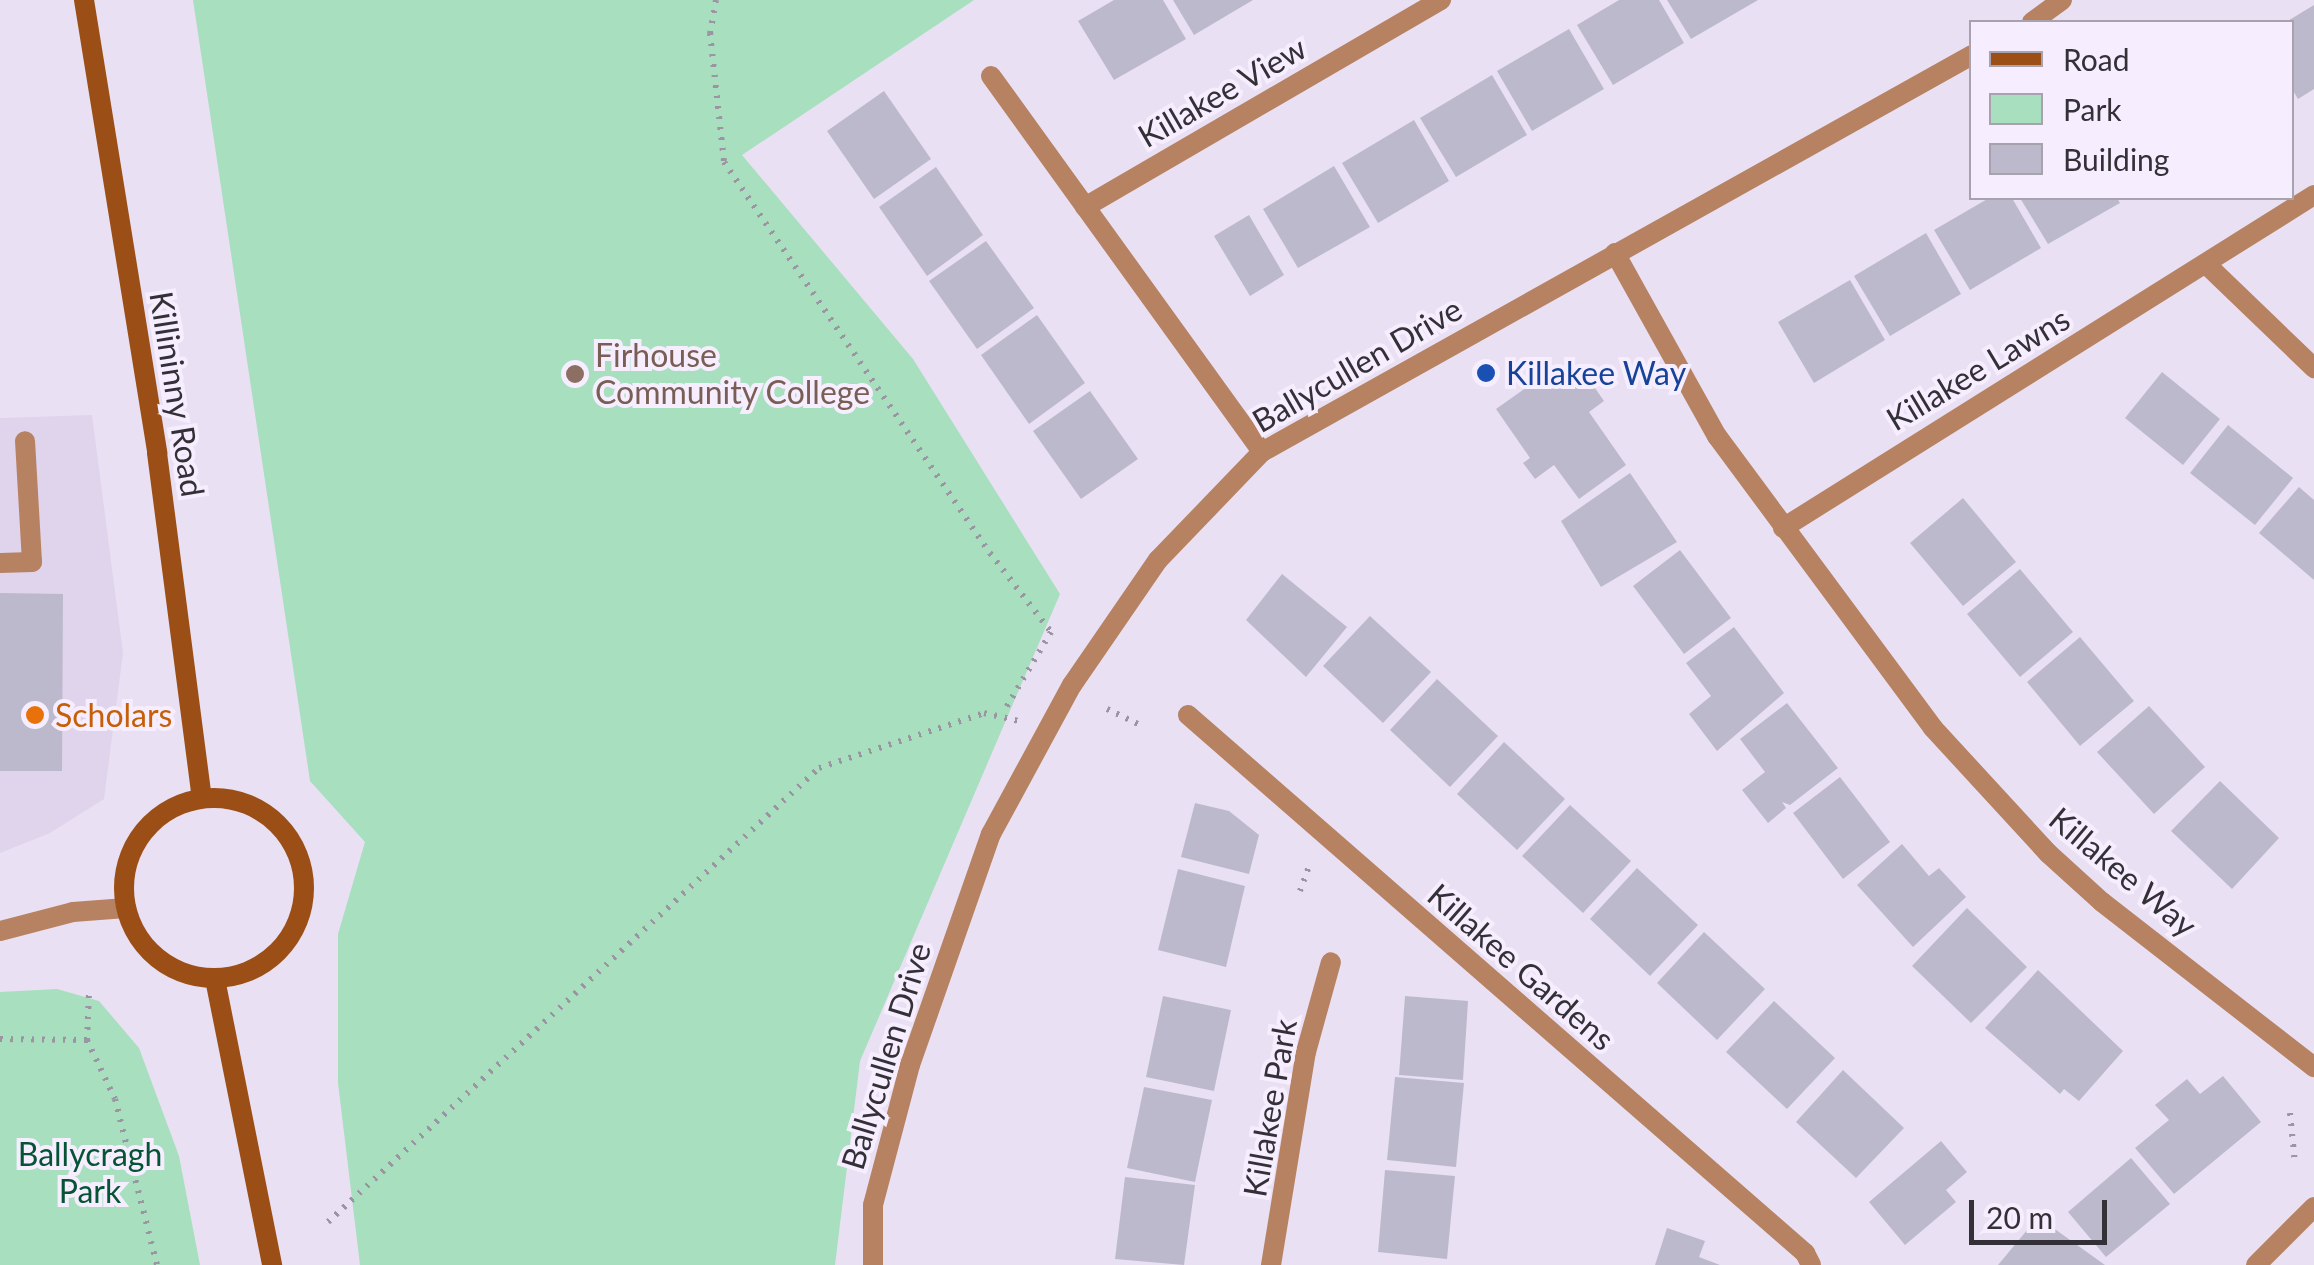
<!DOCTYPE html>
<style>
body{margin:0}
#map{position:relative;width:2314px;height:1265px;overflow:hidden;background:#eae0f3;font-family:Lato,sans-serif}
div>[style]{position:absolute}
.built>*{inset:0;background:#e0d3ec}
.green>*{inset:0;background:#a7dfbf}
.building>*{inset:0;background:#bdb9cd}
.path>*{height:6px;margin-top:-3px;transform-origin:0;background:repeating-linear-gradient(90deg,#9b94a2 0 2.5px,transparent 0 10.5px)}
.service>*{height:20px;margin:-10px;padding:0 10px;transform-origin:10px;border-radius:10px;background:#b68262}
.minor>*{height:20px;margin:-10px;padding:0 10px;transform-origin:10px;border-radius:10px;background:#b68262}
.tertiary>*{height:20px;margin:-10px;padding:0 10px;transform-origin:10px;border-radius:10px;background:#b68262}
.secondary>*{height:20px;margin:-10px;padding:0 10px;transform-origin:10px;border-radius:10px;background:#9b4f16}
.secondary>.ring{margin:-10px;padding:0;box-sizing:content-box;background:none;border:20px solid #9b4f16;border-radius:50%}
.dots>*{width:28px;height:28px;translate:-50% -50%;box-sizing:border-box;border:5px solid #f6eefe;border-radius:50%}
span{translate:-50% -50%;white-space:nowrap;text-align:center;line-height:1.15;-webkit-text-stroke:8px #f6eefe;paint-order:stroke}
.street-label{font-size:32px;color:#333037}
.education-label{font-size:32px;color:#785e54}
.left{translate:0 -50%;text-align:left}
.transit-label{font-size:32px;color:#164399}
.food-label{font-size:32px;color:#c56008}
.park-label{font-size:32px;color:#065435}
.legend{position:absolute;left:1969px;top:20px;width:325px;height:180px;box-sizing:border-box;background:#f6eefe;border:2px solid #a8a2ae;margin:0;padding:12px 18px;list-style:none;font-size:30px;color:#333037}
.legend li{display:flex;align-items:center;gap:20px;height:50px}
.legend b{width:50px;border:2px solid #a8a2ae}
.scale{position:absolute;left:1969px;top:1200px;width:138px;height:45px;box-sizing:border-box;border:5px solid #333037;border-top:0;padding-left:12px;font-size:30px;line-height:35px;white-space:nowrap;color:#333037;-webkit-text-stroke:8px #f6eefe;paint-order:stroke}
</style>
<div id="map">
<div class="built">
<div style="clip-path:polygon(92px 415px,123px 653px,104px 799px,50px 833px,0 853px,0 418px)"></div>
</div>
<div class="green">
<div style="clip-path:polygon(193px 0,974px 0,742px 155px,913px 359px,1060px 594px,860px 1061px,835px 1265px,360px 1265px,338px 1083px,338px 934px,365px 842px,310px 781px)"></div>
<div style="clip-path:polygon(57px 989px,99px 1001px,139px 1048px,179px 1156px,200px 1265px,0 1265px,0 992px)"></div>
</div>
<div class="building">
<div style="clip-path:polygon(1114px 0,1163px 0,1186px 39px,1114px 80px,1078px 21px)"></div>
<div style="clip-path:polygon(1173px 0,1253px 0,1194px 35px)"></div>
<div style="clip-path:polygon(1619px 0,1659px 0,1684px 43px,1613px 85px,1577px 25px)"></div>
<div style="clip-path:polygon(1667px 0,1758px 0,1691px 39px)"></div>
<div style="clip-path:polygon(2314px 5px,2314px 89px,2298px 99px,2292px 89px,2292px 22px,2286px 22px)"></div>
<div style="clip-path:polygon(1569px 29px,1604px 89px,1532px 131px,1497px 71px)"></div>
<div style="clip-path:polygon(1492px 75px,1527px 135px,1456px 177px,1420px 118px)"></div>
<div style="clip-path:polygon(884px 91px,931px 159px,874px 199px,827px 131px)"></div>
<div style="clip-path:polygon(1414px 120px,1449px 181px,1378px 223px,1342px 163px)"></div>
<div style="clip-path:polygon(1334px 166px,1370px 227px,1298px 268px,1263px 209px)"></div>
<div style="clip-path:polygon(936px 167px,983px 235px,927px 276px,879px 207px)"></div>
<div style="clip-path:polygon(1989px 198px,2012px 198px,2041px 248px,1970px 290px,1934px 230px)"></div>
<div style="clip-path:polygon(2020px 198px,2117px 198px,2120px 203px,2048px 244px)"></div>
<div style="clip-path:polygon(1249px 215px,1284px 275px,1250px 296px,1214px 236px)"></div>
<div style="clip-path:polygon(1926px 233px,1961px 294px,1890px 336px,1854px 276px)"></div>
<div style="clip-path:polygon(986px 241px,1034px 308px,977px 349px,929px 281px)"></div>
<div style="clip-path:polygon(1850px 280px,1885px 340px,1814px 383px,1778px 322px)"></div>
<div style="clip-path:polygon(1037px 315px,1085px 383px,1029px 424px,981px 355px)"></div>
<div style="clip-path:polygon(1557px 366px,1571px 386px,1586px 375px,1604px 401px,1589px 412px,1626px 465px,1579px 499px,1554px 465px,1535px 479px,1523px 463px,1530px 458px,1496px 409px)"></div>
<div style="clip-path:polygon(2162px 372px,2220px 419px,2183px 465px,2125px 418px)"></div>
<div style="clip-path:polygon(1090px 391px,1138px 459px,1081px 499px,1033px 431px)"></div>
<div style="clip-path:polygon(2228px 425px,2293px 478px,2255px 525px,2190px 473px)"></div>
<div style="clip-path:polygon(1630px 473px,1677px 542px,1601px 587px,1561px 521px)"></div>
<div style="clip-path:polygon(2299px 487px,2314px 500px,2314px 580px,2259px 533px)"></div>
<div style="clip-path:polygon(1963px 498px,2016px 562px,1963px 606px,1910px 543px)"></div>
<div style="clip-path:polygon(1680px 550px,1731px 618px,1684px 654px,1633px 586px)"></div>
<div style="clip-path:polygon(2020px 569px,2073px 632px,2020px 677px,1967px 614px)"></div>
<div style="clip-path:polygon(1282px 574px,1347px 627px,1306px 677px,1246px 620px)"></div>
<div style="clip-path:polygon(0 593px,63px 594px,62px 771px,0 771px)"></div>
<div style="clip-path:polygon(1370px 616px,1431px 672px,1383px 723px,1323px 666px)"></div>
<div style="clip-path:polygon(1734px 627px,1784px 693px,1717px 751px,1689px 714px,1711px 696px,1686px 663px)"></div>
<div style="clip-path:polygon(2080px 637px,2134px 701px,2080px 746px,2027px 682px)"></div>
<div style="clip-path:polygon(1437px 679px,1498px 736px,1450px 787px,1390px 730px)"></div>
<div style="clip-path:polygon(1787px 703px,1838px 768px,1790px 805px,1782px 802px,1786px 808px,1768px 823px,1742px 790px,1765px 772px,1740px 739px)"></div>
<div style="clip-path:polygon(2149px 706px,2205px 767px,2154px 814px,2097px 752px)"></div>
<div style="clip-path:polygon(1504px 742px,1565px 799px,1517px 850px,1457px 794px)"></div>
<div style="clip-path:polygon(1840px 777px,1890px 842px,1843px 879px,1793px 813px)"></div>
<div style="clip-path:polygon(2220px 781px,2279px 838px,2232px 889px,2171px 831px)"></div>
<div style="clip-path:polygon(1195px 803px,1229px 811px,1259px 835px,1249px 874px,1181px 857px)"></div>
<div style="clip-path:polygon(1570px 805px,1631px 861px,1583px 913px,1522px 856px)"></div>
<div style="clip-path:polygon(1902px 844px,1929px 876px,1939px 868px,1966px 897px,1913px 947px,1857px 885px)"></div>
<div style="clip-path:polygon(1637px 868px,1698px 925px,1650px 976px,1590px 919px)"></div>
<div style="clip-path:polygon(1178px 869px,1245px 886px,1226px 967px,1158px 950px)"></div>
<div style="clip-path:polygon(1967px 908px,2027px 967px,1971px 1023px,1912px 966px)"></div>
<div style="clip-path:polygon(1704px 932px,1765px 989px,1717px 1040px,1657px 983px)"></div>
<div style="clip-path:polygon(2038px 970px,2123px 1051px,2079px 1101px,2064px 1089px,2060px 1094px,1985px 1028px)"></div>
<div style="clip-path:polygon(1163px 996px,1231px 1010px,1214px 1091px,1146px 1077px)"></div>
<div style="clip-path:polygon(1405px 996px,1468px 1001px,1463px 1080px,1399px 1075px)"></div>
<div style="clip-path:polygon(1774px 1001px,1835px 1058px,1787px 1109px,1726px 1052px)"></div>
<div style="clip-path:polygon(1843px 1070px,1904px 1128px,1856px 1178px,1796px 1122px)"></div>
<div style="clip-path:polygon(2223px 1076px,2261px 1122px,2174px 1194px,2135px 1148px,2169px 1120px,2155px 1105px,2187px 1079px,2200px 1094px)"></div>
<div style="clip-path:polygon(1395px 1077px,1464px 1083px,1456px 1167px,1387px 1160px)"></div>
<div style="clip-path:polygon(1144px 1087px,1212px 1100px,1195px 1182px,1127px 1168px)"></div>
<div style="clip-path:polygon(1941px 1141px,1967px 1172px,1946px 1190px,1956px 1202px,1905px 1245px,1869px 1202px)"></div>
<div style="clip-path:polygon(2131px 1158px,2170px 1204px,2106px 1257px,2068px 1212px)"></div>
<div style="clip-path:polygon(1385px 1170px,1455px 1176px,1447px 1259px,1378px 1252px)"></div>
<div style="clip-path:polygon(1125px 1177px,1195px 1185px,1184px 1265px,1115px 1259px)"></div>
<div style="clip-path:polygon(2038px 1217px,2105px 1265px,1998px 1265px)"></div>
<div style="clip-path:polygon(1667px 1228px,1705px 1241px,1699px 1257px,1720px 1265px,1655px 1265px)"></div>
</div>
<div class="path">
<div style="left:716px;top:0;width:34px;rotate:100deg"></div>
<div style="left:710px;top:33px;width:130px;rotate:83.8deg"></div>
<div style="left:724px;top:162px;width:473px;rotate:55.8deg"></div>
<div style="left:990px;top:553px;width:100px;rotate:52.3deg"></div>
<div style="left:1051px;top:632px;width:94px;rotate:120.7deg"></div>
<div style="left:1107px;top:709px;width:41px;rotate:25.9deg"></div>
<div style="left:1300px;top:891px;width:29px;rotate:-70deg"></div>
<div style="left:0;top:1039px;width:87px;rotate:0.7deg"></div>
<div style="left:87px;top:1040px;width:65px;rotate:64.6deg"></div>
<div style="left:115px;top:1099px;width:171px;rotate:75.8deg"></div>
<div style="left:87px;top:1040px;width:47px;rotate:-87.6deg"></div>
<div style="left:2290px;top:1113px;width:50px;rotate:84.3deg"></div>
<div style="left:328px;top:1222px;width:669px;rotate:-42.76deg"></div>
<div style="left:819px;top:768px;width:174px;rotate:-18.4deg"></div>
<div style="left:984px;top:713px;width:35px;rotate:13deg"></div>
</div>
<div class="service">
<div style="left:0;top:563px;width:32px;rotate:-2deg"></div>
<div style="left:32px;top:562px;width:121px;rotate:-93.3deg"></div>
</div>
<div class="minor">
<div style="left:991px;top:76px;width:463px;rotate:54.2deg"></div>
<div style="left:1085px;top:207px;width:412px;rotate:-30.2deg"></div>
<div style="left:1615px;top:253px;width:210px;rotate:60.9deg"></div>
<div style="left:1717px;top:436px;width:363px;rotate:53.5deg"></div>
<div style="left:1933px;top:728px;width:171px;rotate:47.4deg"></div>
<div style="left:2049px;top:854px;width:72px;rotate:42.2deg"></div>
<div style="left:2102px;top:902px;width:269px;rotate:37.9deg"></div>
<div style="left:2207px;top:265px;width:149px;rotate:43.9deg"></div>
<div style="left:1783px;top:528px;width:627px;rotate:-32.09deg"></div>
<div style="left:1188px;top:715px;width:819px;rotate:41.09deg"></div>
<div style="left:1805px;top:1253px;width:13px;rotate:63deg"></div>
<div style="left:0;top:931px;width:75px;rotate:-14.6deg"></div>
<div style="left:73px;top:912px;width:53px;rotate:-4.3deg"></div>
<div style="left:1271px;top:1265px;width:216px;rotate:-80.7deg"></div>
<div style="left:1306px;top:1052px;width:93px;rotate:-74.5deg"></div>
<div style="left:2256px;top:1265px;width:82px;rotate:-45deg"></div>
</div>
<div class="tertiary">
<div style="left:2032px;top:22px;width:37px;rotate:-36deg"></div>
<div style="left:873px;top:1265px;width:60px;rotate:-90deg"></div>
<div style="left:873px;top:1205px;width:145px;rotate:-75.2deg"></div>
<div style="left:910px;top:1065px;width:245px;rotate:-70.7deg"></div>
<div style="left:991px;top:834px;width:170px;rotate:-61.5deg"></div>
<div style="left:1072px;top:685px;width:152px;rotate:-55.5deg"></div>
<div style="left:1158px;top:560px;width:150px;rotate:-46.1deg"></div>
<div style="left:1262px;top:452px;width:813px;rotate:-29.21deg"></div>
</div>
<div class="secondary">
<div style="left:84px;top:0;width:459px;rotate:80.8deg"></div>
<div style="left:157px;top:453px;width:348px;rotate:82.6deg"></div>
<div class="ring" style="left:124px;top:798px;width:160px;height:160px"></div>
<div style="left:215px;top:979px;width:292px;rotate:78.7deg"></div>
</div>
<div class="dots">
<div style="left:1486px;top:373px;background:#1a4fb4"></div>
<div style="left:575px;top:374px;background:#8d6e63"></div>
<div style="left:35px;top:715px;background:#e8710a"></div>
</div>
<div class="street-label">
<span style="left:1222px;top:92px;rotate:-30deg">Killakee View</span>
<span style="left:1357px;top:365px;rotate:-30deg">Ballycullen Drive</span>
<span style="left:1978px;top:369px;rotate:-31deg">Killakee Lawns</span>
<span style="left:177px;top:394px;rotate:81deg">Killininny Road</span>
<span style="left:2123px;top:872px;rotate:40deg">Killakee Way</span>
<span style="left:1521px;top:967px;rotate:41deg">Killakee Gardens</span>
<span style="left:886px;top:1056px;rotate:-73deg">Ballycullen Drive</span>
<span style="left:1270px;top:1108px;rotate:-80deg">Killakee Park</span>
</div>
<div class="education-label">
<span class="left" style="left:595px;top:374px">Firhouse<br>Community College</span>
</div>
<div class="transit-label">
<span class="left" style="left:1506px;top:373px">Killakee Way</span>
</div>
<div class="food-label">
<span class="left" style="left:55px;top:715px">Scholars</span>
</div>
<div class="park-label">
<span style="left:90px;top:1173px">Ballycragh<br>Park</span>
</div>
<ul class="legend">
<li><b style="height:12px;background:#9b4f16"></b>Road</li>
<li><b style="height:28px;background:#a7dfbf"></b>Park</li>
<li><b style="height:28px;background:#bdb9cd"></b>Building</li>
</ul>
<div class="scale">20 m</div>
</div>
